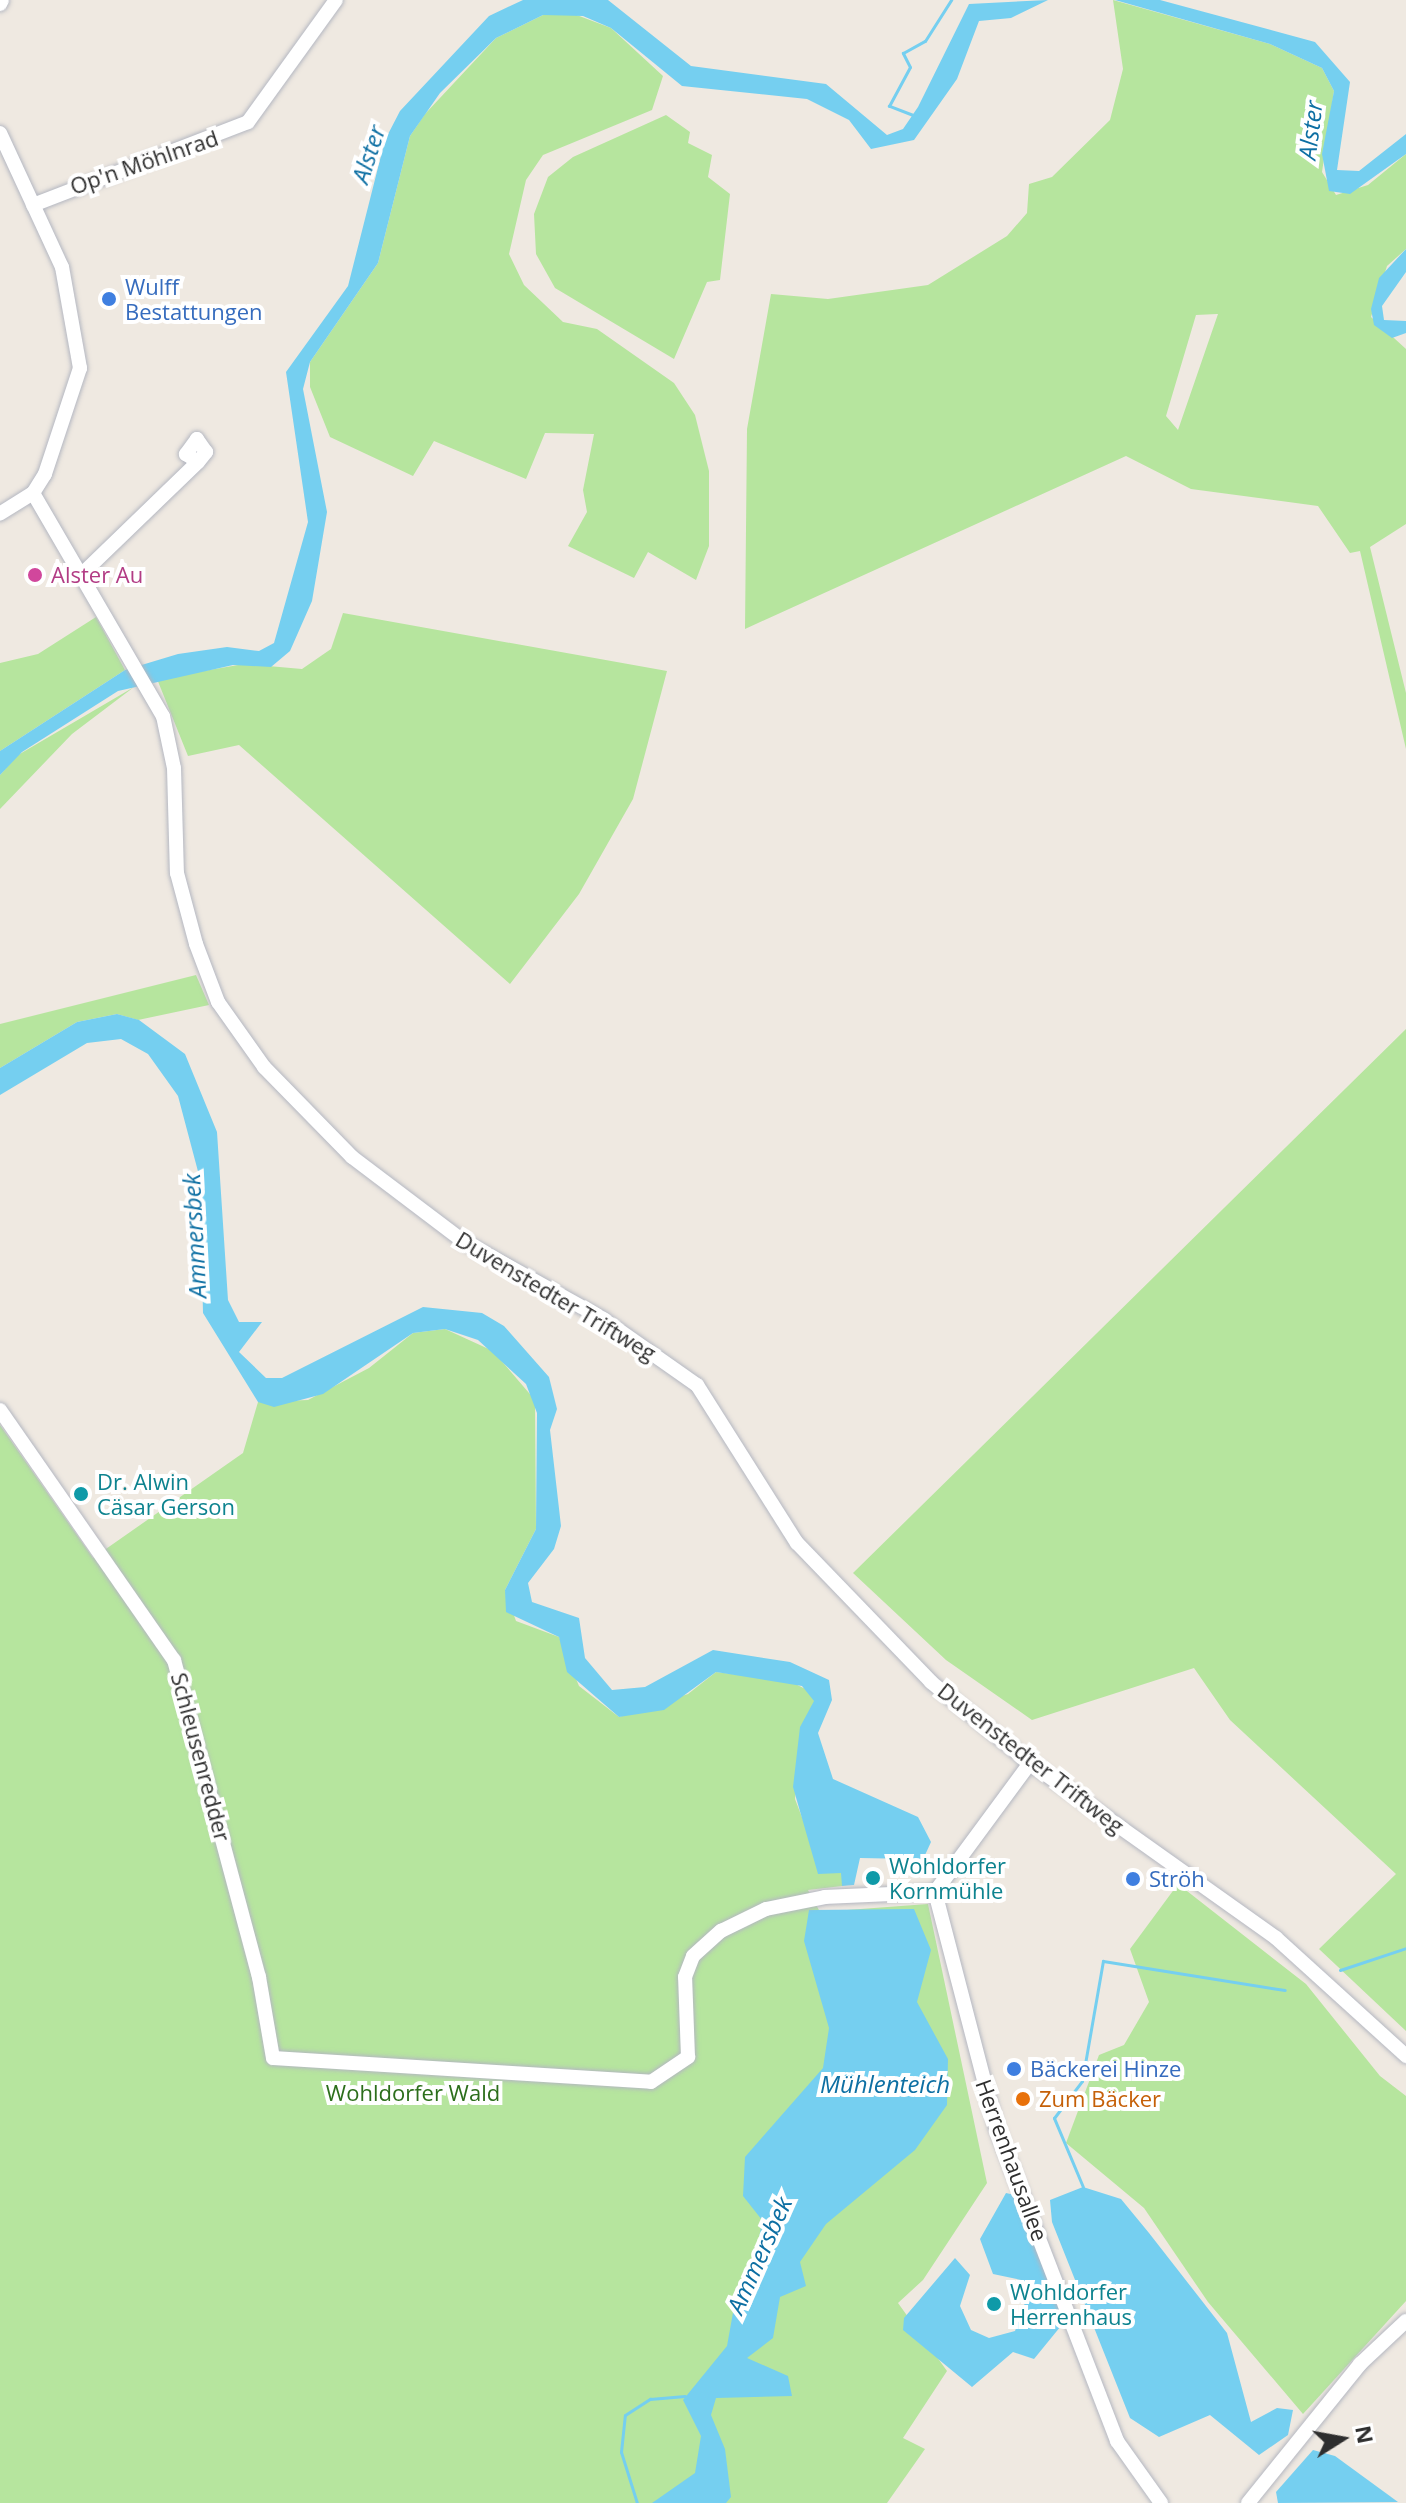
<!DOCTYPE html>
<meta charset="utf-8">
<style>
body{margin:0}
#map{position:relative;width:1406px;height:2503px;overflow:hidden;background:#efe9e1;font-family:"Open Sans",sans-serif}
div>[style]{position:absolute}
.green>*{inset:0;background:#b6e59e}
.water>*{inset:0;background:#75cff0}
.stream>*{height:3px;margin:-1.5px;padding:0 1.5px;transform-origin:1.5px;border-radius:1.5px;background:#75cff0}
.roads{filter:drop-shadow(0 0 2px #b4b7c1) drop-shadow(0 0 2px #b4b7c1)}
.minor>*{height:14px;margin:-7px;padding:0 7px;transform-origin:7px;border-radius:7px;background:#fff}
.dots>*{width:22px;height:22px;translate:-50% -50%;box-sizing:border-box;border:4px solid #fff;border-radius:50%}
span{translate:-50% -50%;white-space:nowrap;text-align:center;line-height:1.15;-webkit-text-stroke:8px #fff;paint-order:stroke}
.street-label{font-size:22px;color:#2e2e2e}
.shop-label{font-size:22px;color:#366cbe}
.left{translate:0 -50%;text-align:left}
.hotel-label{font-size:22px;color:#b23c85}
.culture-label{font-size:22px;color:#0d838f}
.park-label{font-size:22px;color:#2c6e1b}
.food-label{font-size:22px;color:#c56008}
.water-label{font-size:24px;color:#0d6fa3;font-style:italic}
.north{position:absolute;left:1302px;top:2399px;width:80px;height:80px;-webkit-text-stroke:6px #fff;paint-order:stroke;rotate:79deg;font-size:22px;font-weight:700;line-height:32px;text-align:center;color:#2e2e2e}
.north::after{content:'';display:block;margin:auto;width:28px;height:36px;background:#2e2e2e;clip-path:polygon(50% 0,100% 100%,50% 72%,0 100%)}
</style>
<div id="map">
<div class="green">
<div style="clip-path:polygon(evenodd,1113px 0,1270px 44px,1322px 68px,1334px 91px,1322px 172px,1336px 195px,1368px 185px,1406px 154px,1406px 249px,1387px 266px,1371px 317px,1406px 349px,1406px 524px,1370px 547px,1406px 693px,1406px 749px,1360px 551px,1350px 553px,1318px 506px,1191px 489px,1126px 456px,745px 629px,747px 429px,771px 294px,828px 299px,928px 285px,1007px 236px,1027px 213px,1029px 184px,1052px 177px,1110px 120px,1123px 69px,1113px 0,1217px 314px,1218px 314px,1178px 430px,1166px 416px,1196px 315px,1217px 314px)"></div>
<div style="clip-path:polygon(574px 14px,611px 28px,663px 76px,652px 110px,543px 155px,526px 180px,509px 254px,524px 285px,563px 322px,597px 329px,674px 383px,695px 415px,709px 471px,709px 546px,696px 580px,648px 552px,634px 578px,568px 546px,587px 512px,583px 490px,594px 434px,545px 433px,526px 479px,434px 441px,413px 476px,330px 437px,310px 387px,310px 362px,378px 263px,410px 136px,425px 114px,496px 38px,543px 15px)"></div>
<div style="clip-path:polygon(666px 115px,690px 132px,688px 143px,712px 155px,708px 177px,730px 194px,720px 280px,707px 282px,674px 359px,555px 288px,536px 254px,534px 214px,548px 177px,573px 157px)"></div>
<div style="clip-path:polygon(343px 613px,667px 671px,633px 799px,579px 894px,510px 984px,239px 745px,188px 756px,157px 679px,244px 664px,302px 669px,331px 649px)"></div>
<div style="clip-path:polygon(96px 617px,125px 670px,0 751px,0 663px,38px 654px)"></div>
<div style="clip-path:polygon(134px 687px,72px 734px,0 809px,0 775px,18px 755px)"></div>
<div style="clip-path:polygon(196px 975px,209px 1005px,138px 1020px,117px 1014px,77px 1022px,0 1068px,0 1024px)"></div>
<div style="clip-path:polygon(1406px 1029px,1406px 2031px,1319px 1949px,1396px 1874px,1230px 1720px,1194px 1668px,1032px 1720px,946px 1660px,853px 1573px)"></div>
<div style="clip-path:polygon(445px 1329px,493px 1351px,535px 1400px,536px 1529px,505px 1590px,516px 1621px,559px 1637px,579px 1686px,619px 1717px,688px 1694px,716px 1672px,789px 1681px,820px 1696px,800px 1744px,795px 1799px,816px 1854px,842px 1873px,842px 1886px,808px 1890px,820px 1912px,928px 1904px,987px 2183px,923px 2280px,898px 2303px,947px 2371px,903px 2438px,925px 2449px,887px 2503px,0 2503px,0 1425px,93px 1558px,243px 1453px,258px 1402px,308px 1400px,369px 1368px,413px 1333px)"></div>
<div style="clip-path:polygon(1178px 1884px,1306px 1984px,1380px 2076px,1406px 2096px,1406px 2301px,1303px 2414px,1208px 2302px,1144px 2208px,1066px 2143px,1099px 2055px,1124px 2045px,1149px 2002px,1130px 1949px)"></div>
</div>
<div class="water">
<div style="clip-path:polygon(523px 0,608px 0,691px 66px,826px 84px,887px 135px,903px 129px,918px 107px,969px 4px,1048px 0,1011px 18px,979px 21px,957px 79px,914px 140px,871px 149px,849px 120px,807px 99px,682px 86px,611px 28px,583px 16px,543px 15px,496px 38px,440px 93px,410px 136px,378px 263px,310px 362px,303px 389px,327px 512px,312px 601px,290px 651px,271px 667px,233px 665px,118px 691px,22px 752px,0 775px,0 751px,125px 670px,178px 654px,227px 647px,259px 651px,274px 643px,308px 522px,286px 372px,348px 286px,385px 140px,400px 111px,489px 16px)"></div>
<div style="clip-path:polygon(1115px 0,1160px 0,1315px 42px,1350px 82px,1337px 170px,1359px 171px,1406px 134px,1406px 154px,1350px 194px,1329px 191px,1322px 154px,1334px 91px,1322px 68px,1270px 44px)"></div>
<div style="clip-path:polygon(1406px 249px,1406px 272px,1382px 306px,1384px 320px,1406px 321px,1406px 333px,1392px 338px,1374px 325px,1371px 309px,1379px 278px)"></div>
<div style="clip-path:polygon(117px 1014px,139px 1020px,185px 1054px,217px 1132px,228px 1300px,239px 1322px,262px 1322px,239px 1352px,266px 1378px,282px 1378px,423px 1307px,482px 1313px,504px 1326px,549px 1377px,557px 1409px,550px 1430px,561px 1526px,554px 1549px,528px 1583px,532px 1602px,579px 1618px,585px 1658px,612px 1690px,645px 1687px,713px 1650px,790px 1662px,829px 1680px,832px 1700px,818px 1733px,833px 1779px,918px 1817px,931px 1842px,920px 1866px,912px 1859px,860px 1858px,854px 1885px,842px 1886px,841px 1873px,818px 1874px,793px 1787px,800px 1727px,814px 1701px,802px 1686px,716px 1672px,664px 1710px,619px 1717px,567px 1672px,559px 1637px,506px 1612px,505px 1590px,536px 1529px,537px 1413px,526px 1384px,478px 1340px,445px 1329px,413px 1333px,323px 1394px,274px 1407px,258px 1402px,203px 1313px,200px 1179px,178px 1096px,148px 1054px,121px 1039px,87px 1043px,0 1095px,0 1068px,77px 1022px)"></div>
<div style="clip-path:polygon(914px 1909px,931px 1950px,917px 2002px,948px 2059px,947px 2105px,915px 2150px,826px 2224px,800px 2262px,806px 2286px,780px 2297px,773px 2338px,747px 2358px,788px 2376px,792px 2396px,716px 2398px,711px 2415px,725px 2449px,731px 2497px,726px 2503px,652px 2503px,695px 2473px,701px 2436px,683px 2400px,727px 2346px,736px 2296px,753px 2277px,762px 2220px,743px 2196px,745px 2157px,823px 2068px,829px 2028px,804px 1941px,809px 1910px)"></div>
<div style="clip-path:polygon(1083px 2187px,1121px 2199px,1149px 2233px,1227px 2333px,1251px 2422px,1277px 2408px,1293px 2410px,1288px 2435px,1259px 2455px,1210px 2415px,1159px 2437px,1130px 2418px,1052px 2222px,1050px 2200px)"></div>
<div style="clip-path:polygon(1006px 2193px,1015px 2195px,1065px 2321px,1034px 2359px,1013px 2352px,972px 2387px,903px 2330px,904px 2318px,955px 2258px,970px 2275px,960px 2306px,971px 2330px,989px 2338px,1015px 2331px,1028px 2294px,1021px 2280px,993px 2274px,980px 2239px)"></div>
<div style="clip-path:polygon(1313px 2450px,1335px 2456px,1398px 2502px,1278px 2503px,1276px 2492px)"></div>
</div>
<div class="stream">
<div style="left:913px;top:115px;width:26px;rotate:-159deg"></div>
<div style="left:889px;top:106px;width:44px;rotate:-61.7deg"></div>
<div style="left:910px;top:67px;width:16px;rotate:-117deg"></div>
<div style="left:903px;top:53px;width:25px;rotate:-29deg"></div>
<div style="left:925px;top:41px;width:49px;rotate:-57.6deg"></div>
<div style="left:1340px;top:1970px;width:70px;rotate:-18.4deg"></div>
<div style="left:1083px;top:2187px;width:75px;rotate:-112.8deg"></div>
<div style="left:1054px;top:2118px;width:46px;rotate:-52.9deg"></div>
<div style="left:1082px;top:2081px;width:122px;rotate:-80.1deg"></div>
<div style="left:1103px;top:1961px;width:184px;rotate:9.1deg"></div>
<div style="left:637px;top:2503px;width:53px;rotate:-107.4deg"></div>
<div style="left:621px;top:2452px;width:37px;rotate:-84deg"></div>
<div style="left:625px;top:2415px;width:30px;rotate:-33deg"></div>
<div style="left:650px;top:2399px;width:35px;rotate:-5deg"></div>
</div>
<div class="roads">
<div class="minor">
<div style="left:0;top:4px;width:4px;rotate:-63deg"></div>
<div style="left:0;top:133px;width:148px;rotate:65.2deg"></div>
<div style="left:62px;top:267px;width:103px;rotate:79.9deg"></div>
<div style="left:80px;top:368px;width:112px;rotate:108.3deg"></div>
<div style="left:45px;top:474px;width:22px;rotate:122deg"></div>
<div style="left:33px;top:493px;width:39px;rotate:148deg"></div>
<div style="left:33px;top:205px;width:230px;rotate:-21.1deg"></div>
<div style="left:248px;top:122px;width:150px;rotate:-54.2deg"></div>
<div style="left:33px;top:493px;width:258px;rotate:59.8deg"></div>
<div style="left:163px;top:716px;width:53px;rotate:78.1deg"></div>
<div style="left:174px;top:768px;width:105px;rotate:88.4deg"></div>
<div style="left:177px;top:873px;width:73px;rotate:75deg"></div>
<div style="left:196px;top:944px;width:62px;rotate:69.2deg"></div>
<div style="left:218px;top:1002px;width:80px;rotate:54.7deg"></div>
<div style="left:264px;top:1067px;width:126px;rotate:45.6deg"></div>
<div style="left:352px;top:1157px;width:139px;rotate:37.1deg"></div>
<div style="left:463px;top:1241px;width:160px;rotate:29.1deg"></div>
<div style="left:603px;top:1319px;width:115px;rotate:35.1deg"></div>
<div style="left:697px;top:1385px;width:187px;rotate:57.7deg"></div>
<div style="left:797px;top:1543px;width:193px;rotate:46deg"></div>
<div style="left:931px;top:1682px;width:128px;rotate:39.3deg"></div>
<div style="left:1030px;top:1763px;width:302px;rotate:35.4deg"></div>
<div style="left:1276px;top:1938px;width:176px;rotate:42.2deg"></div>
<div style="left:82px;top:574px;width:161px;rotate:-44deg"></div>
<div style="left:198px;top:462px;width:13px;rotate:-51deg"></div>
<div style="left:206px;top:452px;width:16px;rotate:-125deg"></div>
<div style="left:197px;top:439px;width:19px;rotate:126deg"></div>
<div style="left:186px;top:454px;width:14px;rotate:34deg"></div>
<div style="left:0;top:1410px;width:305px;rotate:55.2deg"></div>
<div style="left:174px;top:1660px;width:328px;rotate:75deg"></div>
<div style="left:259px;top:1977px;width:82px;rotate:80.2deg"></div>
<div style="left:273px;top:2058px;width:379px;rotate:3.6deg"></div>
<div style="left:651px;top:2082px;width:45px;rotate:-34deg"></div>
<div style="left:688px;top:2057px;width:80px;rotate:-92.1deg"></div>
<div style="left:685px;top:1977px;width:22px;rotate:-69deg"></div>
<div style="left:693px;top:1956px;width:38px;rotate:-42deg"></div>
<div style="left:721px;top:1931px;width:50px;rotate:-26.1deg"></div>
<div style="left:766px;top:1909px;width:60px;rotate:-11.5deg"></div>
<div style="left:825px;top:1897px;width:110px;rotate:-2.6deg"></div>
<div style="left:935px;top:1892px;width:160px;rotate:-53.6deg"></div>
<div style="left:935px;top:1892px;width:243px;rotate:75.4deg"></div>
<div style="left:996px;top:2127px;width:337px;rotate:68.9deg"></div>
<div style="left:1117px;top:2441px;width:76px;rotate:54.6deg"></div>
<div style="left:1248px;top:2503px;width:179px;rotate:-51.1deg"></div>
<div style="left:1360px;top:2364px;width:63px;rotate:-43.1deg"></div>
</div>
</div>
<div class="dots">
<div style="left:109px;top:299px;background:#3f7fe0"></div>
<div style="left:35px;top:575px;background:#d1479c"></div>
<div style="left:81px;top:1494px;background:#0f9aa8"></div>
<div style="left:873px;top:1878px;background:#0f9aa8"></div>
<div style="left:1133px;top:1879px;background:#3f7fe0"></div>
<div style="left:1014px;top:2069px;background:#3f7fe0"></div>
<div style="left:1023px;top:2099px;background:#e8710a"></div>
<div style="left:994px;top:2304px;background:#0f9aa8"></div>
</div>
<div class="street-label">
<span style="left:144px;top:162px;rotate:-19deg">Op'n Möhlnrad</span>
<span style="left:556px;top:1296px;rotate:31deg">Duvenstedter Triftweg</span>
<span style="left:201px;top:1757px;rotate:75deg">Schleusenredder</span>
<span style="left:1031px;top:1758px;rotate:38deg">Duvenstedter Triftweg</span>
<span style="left:1012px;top:2160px;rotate:70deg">Herrenhausallee</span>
</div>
<div class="shop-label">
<span class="left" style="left:125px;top:299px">Wulff<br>Bestattungen</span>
<span class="left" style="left:1149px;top:1879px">Ströh</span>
<span class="left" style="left:1030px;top:2069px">Bäckerei Hinze</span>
</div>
<div class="hotel-label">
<span class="left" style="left:51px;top:575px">Alster Au</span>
</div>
<div class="culture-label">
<span class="left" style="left:97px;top:1494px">Dr. Alwin<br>Cäsar Gerson</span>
<span class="left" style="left:889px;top:1878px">Wohldorfer<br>Kornmühle</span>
<span class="left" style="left:1010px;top:2304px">Wohldorfer<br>Herrenhaus</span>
</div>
<div class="park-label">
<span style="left:413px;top:2093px">Wohldorfer Wald</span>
</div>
<div class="food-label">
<span class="left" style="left:1039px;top:2099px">Zum Bäcker</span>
</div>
<div class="water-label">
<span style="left:1310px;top:130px;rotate:-83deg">Alster</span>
<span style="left:368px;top:154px;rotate:-72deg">Alster</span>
<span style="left:194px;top:1236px;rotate:-93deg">Ammersbek</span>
<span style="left:885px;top:2084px">Mühlenteich</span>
<span style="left:759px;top:2255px;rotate:-66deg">Ammersbek</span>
</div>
<div class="north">N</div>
</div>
